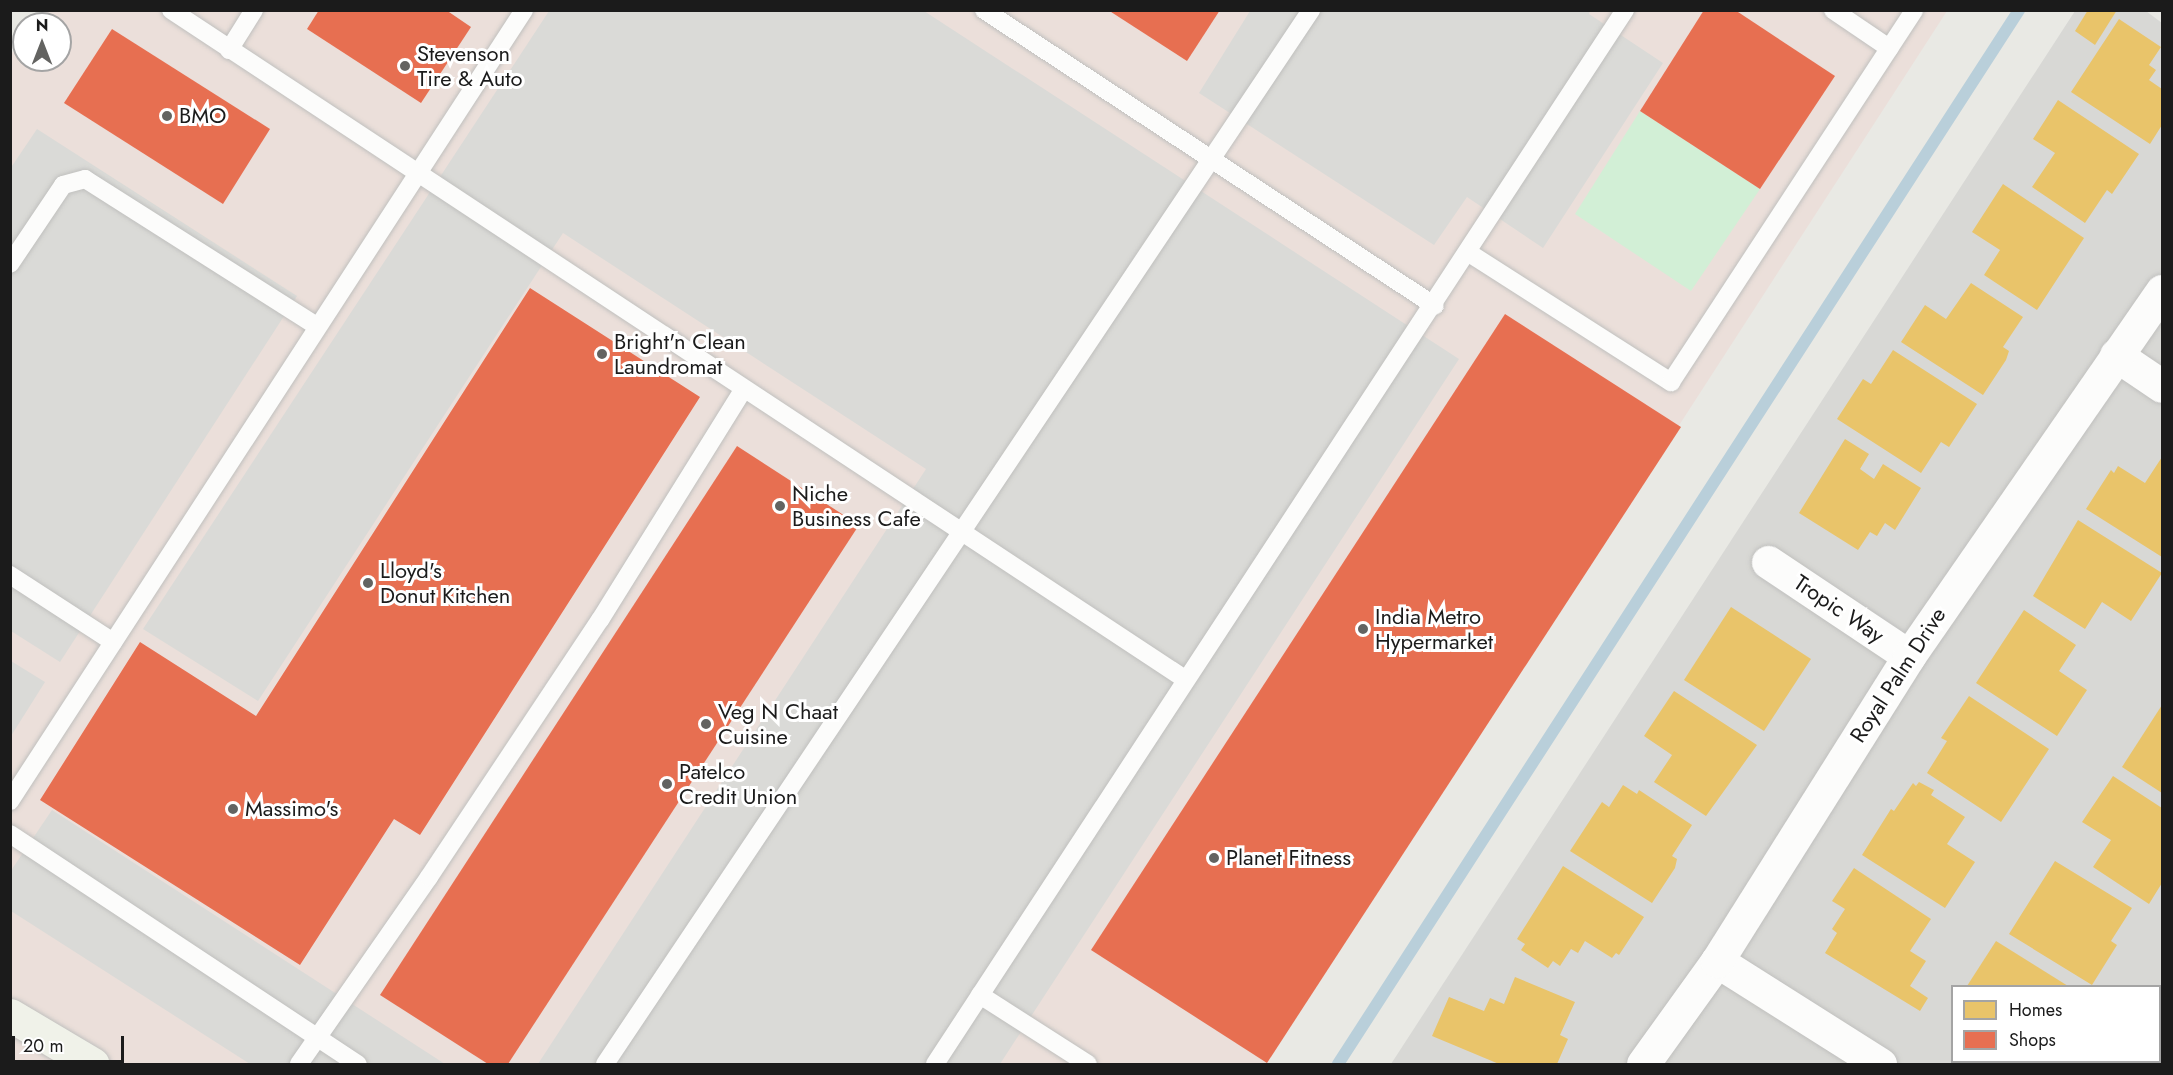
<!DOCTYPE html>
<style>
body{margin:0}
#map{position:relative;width:2173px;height:1075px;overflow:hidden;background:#e9e9e4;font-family:Jost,sans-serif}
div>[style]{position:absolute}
.residential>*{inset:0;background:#d8d8d5}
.commercial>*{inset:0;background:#ebdfda}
.park>*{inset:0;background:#d2efd6}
.parking>*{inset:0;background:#dadad7}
.homes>*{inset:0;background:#e9c46a}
.shops>*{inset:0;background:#e76f51}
.stream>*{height:12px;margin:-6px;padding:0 6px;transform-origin:6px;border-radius:6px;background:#b9cfda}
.roads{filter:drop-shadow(0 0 2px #c0c0be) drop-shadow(0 0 2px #c0c0be)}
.lane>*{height:18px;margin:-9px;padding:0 9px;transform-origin:9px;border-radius:9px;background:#fcfcfb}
.street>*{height:33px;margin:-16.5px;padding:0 16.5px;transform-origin:16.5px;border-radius:16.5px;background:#fcfcfb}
.secondary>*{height:33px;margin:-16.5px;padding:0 16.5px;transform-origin:16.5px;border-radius:16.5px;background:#f0f2e9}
.dots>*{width:16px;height:16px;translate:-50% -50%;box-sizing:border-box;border:3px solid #fff;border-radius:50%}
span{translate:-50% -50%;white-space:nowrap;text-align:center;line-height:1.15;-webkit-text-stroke:6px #fff;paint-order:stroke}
.poi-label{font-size:22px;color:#1b1b1b}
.left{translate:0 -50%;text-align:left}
.street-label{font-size:22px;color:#1b1b1b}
.frame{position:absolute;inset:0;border:12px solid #1b1b1b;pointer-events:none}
.legend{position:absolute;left:1951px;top:985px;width:210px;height:78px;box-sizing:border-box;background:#fff;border:2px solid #a4a4a4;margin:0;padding:8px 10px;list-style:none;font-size:18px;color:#1b1b1b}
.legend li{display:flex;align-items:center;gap:12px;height:30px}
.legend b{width:30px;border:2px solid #a4a4a4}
.north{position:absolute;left:12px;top:12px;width:60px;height:60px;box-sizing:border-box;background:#fff;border:2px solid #a4a4a4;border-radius:50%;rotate:0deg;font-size:16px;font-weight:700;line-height:24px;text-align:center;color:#1b1b1b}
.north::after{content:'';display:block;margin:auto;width:21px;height:27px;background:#636361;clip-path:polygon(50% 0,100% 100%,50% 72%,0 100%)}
.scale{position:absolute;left:12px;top:1036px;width:112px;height:27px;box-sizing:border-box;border:3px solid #1b1b1b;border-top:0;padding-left:8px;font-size:18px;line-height:21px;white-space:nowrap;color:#1b1b1b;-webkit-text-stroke:4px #fff;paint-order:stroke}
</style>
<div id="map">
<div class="residential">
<div style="clip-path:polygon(evenodd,2075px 11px,2146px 11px,2162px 23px,2162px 1064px,1391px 1064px,2075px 11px,1952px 986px,2160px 986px,2160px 1062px,1952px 1062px,1952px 986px)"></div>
</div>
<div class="commercial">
<div style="clip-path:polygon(43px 11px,1947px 11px,1266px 1064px,11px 1064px,10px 56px,24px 37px,24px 60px,60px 60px,60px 24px,33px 24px)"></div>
</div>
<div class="park">
<div style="clip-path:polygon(1640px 111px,1760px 189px,1691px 291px,1575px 214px)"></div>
</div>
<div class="parking">
<div style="clip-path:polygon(549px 11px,924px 11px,1459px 359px,1000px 1064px,538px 1064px,926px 469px,563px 233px,258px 701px,143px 629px)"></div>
<div style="clip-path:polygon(1250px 11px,1590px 11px,1589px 14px,1663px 63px,1543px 248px,1467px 197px,1434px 245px,1199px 93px)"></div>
<div style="clip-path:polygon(37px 129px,297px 296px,60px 662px,11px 631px,10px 169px)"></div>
<div style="clip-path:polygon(11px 661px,45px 682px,11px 736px)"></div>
<div style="clip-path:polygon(52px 810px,445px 1064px,250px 1064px,11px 911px,10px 872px)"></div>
</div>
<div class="homes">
<div style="clip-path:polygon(2088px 10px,2117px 10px,2095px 45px,2075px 31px)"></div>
<div style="clip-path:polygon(2119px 19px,2161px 47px,2149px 65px,2156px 70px,2149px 80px,2162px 89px,2162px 125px,2150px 144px,2071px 92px)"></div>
<div style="clip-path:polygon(2058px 100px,2139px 154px,2112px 194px,2107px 190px,2085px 223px,2032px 187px,2055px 153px,2033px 139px)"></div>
<div style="clip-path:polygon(2003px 184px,2084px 238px,2037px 310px,1984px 275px,2000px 250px,1972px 232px)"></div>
<div style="clip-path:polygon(1971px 283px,2023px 317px,2003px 347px,2009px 351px,2006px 360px,1983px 395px,1901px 342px,1925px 305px,1946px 319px)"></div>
<div style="clip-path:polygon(1893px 350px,1977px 404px,1949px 447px,1941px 442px,1921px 473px,1837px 419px,1863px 379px,1871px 384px)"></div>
<div style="clip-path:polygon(1845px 439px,1869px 454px,1860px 469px,1874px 479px,1883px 464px,1921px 488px,1895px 530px,1885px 523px,1877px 536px,1870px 532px,1858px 550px,1799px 513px)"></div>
<div style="clip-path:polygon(2162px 457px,2162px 557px,2086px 509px,2111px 470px,2114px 473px,2118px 466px,2145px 483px)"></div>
<div style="clip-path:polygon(2078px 520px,2162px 573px,2131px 621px,2102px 602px,2085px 629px,2033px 596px)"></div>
<div style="clip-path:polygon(1731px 607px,1811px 659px,1764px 731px,1684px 680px)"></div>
<div style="clip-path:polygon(2024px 610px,2076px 645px,2059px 671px,2087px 690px,2057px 736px,1976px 683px)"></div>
<div style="clip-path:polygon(1674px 691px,1757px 745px,1706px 816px,1654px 782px,1672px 755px,1644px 736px)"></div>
<div style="clip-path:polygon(1969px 696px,2049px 749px,2001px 822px,1927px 773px,1947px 741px,1941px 738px)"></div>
<div style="clip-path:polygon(2162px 705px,2162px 793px,2122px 767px)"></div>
<div style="clip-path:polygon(2113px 776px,2162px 808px,2162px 883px,2149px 904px,2093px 867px,2111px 840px,2082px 822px)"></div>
<div style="clip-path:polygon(1919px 782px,1934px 790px,1931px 795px,1965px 817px,1947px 844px,1975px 862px,1945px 908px,1862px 855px,1891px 809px,1894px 811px,1913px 783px,1916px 786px)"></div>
<div style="clip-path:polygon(1623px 785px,1637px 794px,1639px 790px,1692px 825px,1672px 856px,1677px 859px,1675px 868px,1652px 903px,1570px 851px,1602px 802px,1609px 807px)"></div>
<div style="clip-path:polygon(2055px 861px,2132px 908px,2111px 941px,2117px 945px,2092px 985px,2009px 934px)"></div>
<div style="clip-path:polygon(1563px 866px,1644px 917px,1619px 955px,1616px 953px,1612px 958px,1585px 941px,1578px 953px,1571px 949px,1560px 966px,1553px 961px,1548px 968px,1521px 950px,1525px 944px,1517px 939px)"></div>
<div style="clip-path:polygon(1854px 868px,1931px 919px,1910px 951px,1926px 961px,1910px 986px,1928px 998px,1920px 1011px,1825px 953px,1837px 933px,1832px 929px,1845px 909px,1832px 901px)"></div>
<div style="clip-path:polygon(1996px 941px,2068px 986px,1967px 986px)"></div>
<div style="clip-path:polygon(1515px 977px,1575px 1002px,1560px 1035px,1568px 1039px,1557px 1064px,1499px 1064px,1432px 1036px,1449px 997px,1484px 1011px,1490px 998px,1504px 1004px)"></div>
</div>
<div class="shops">
<div style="clip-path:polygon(319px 10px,446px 10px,471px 27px,421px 103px,307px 29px)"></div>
<div style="clip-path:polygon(1108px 10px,1220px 10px,1187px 61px)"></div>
<div style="clip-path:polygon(1704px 10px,1735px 10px,1835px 76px,1760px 189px,1640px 111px)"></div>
<div style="clip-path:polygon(112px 29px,270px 129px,223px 204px,64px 103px)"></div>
<div style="clip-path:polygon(530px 288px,700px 397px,420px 835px,394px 819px,300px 965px,40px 800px,140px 642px,256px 716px)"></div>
<div style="clip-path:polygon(1505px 314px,1681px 427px,1267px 1063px,1091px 950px)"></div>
<div style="clip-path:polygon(737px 446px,859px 525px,508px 1064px,488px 1064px,380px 995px)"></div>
</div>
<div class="stream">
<div style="left:1338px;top:1064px;width:1255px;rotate:-57.13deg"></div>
</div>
<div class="roads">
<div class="lane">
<div style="left:171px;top:10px;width:1215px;rotate:33.42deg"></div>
<div style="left:984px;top:10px;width:539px;rotate:33.28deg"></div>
<div style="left:1833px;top:10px;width:68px;rotate:34.2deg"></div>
<div style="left:229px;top:50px;width:47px;rotate:-58deg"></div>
<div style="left:1469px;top:253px;width:240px;rotate:32.6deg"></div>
<div style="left:1671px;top:382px;width:444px;rotate:-56.8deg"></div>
<div style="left:10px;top:264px;width:95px;rotate:-56.1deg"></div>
<div style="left:63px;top:185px;width:23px;rotate:-15deg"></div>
<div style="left:85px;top:179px;width:275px;rotate:32.4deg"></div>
<div style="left:10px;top:575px;width:123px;rotate:33deg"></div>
<div style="left:10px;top:801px;width:943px;rotate:-56.98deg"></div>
<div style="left:10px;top:834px;width:417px;rotate:33.5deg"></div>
<div style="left:980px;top:995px;width:128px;rotate:32.6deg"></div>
<div style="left:299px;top:1064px;width:228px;rotate:-55.2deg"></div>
<div style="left:429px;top:877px;width:309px;rotate:-56.4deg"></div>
<div style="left:600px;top:620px;width:272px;rotate:-58.1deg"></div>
<div style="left:605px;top:1064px;width:1269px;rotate:-56.18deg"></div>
<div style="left:935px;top:1064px;width:1260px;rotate:-56.79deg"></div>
</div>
<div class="street">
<div style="left:2116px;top:355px;width:55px;rotate:34deg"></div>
<div style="left:1768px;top:562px;width:169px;rotate:33.7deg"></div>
<div style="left:1717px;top:961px;width:193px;rotate:32.3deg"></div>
<div style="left:2160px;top:1013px;width:5px;rotate:-68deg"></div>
<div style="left:1643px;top:1064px;width:127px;rotate:-54.3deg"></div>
<div style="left:1717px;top:961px;width:360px;rotate:-57.8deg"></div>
<div style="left:1909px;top:656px;width:444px;rotate:-55.3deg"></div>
<div style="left:2105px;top:1064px;width:5px;rotate:-22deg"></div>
</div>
<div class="secondary">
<div style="left:10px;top:1015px;width:96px;rotate:30.6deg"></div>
</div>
</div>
<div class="dots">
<div style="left:405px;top:66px;background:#636361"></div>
<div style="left:167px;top:116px;background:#636361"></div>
<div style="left:602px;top:354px;background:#636361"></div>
<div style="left:780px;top:506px;background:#636361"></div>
<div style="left:368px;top:583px;background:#636361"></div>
<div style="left:1363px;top:629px;background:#636361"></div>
<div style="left:706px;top:724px;background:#636361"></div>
<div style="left:667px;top:784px;background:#636361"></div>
<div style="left:233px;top:809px;background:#636361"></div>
<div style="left:1214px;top:858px;background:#636361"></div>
</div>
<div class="poi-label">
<span class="left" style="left:417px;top:66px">Stevenson<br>Tire &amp; Auto</span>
<span class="left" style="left:179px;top:116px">BMO</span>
<span class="left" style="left:614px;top:354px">Bright'n Clean<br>Laundromat</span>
<span class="left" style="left:792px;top:506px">Niche<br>Business Cafe</span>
<span class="left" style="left:380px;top:583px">Lloyd's<br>Donut Kitchen</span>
<span class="left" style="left:1375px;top:629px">India Metro<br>Hypermarket</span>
<span class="left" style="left:718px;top:724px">Veg N Chaat<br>Cuisine</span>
<span class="left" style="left:679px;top:784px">Patelco<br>Credit Union</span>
<span class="left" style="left:245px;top:809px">Massimo's</span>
<span class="left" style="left:1226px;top:858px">Planet Fitness</span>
</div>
<div class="street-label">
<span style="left:1839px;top:609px;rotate:34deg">Tropic Way</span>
<span style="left:1898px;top:675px;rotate:-57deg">Royal Palm Drive</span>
</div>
<div class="frame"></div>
<ul class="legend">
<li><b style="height:16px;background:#e9c46a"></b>Homes</li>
<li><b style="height:16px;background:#e76f51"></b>Shops</li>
</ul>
<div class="north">N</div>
<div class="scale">20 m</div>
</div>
